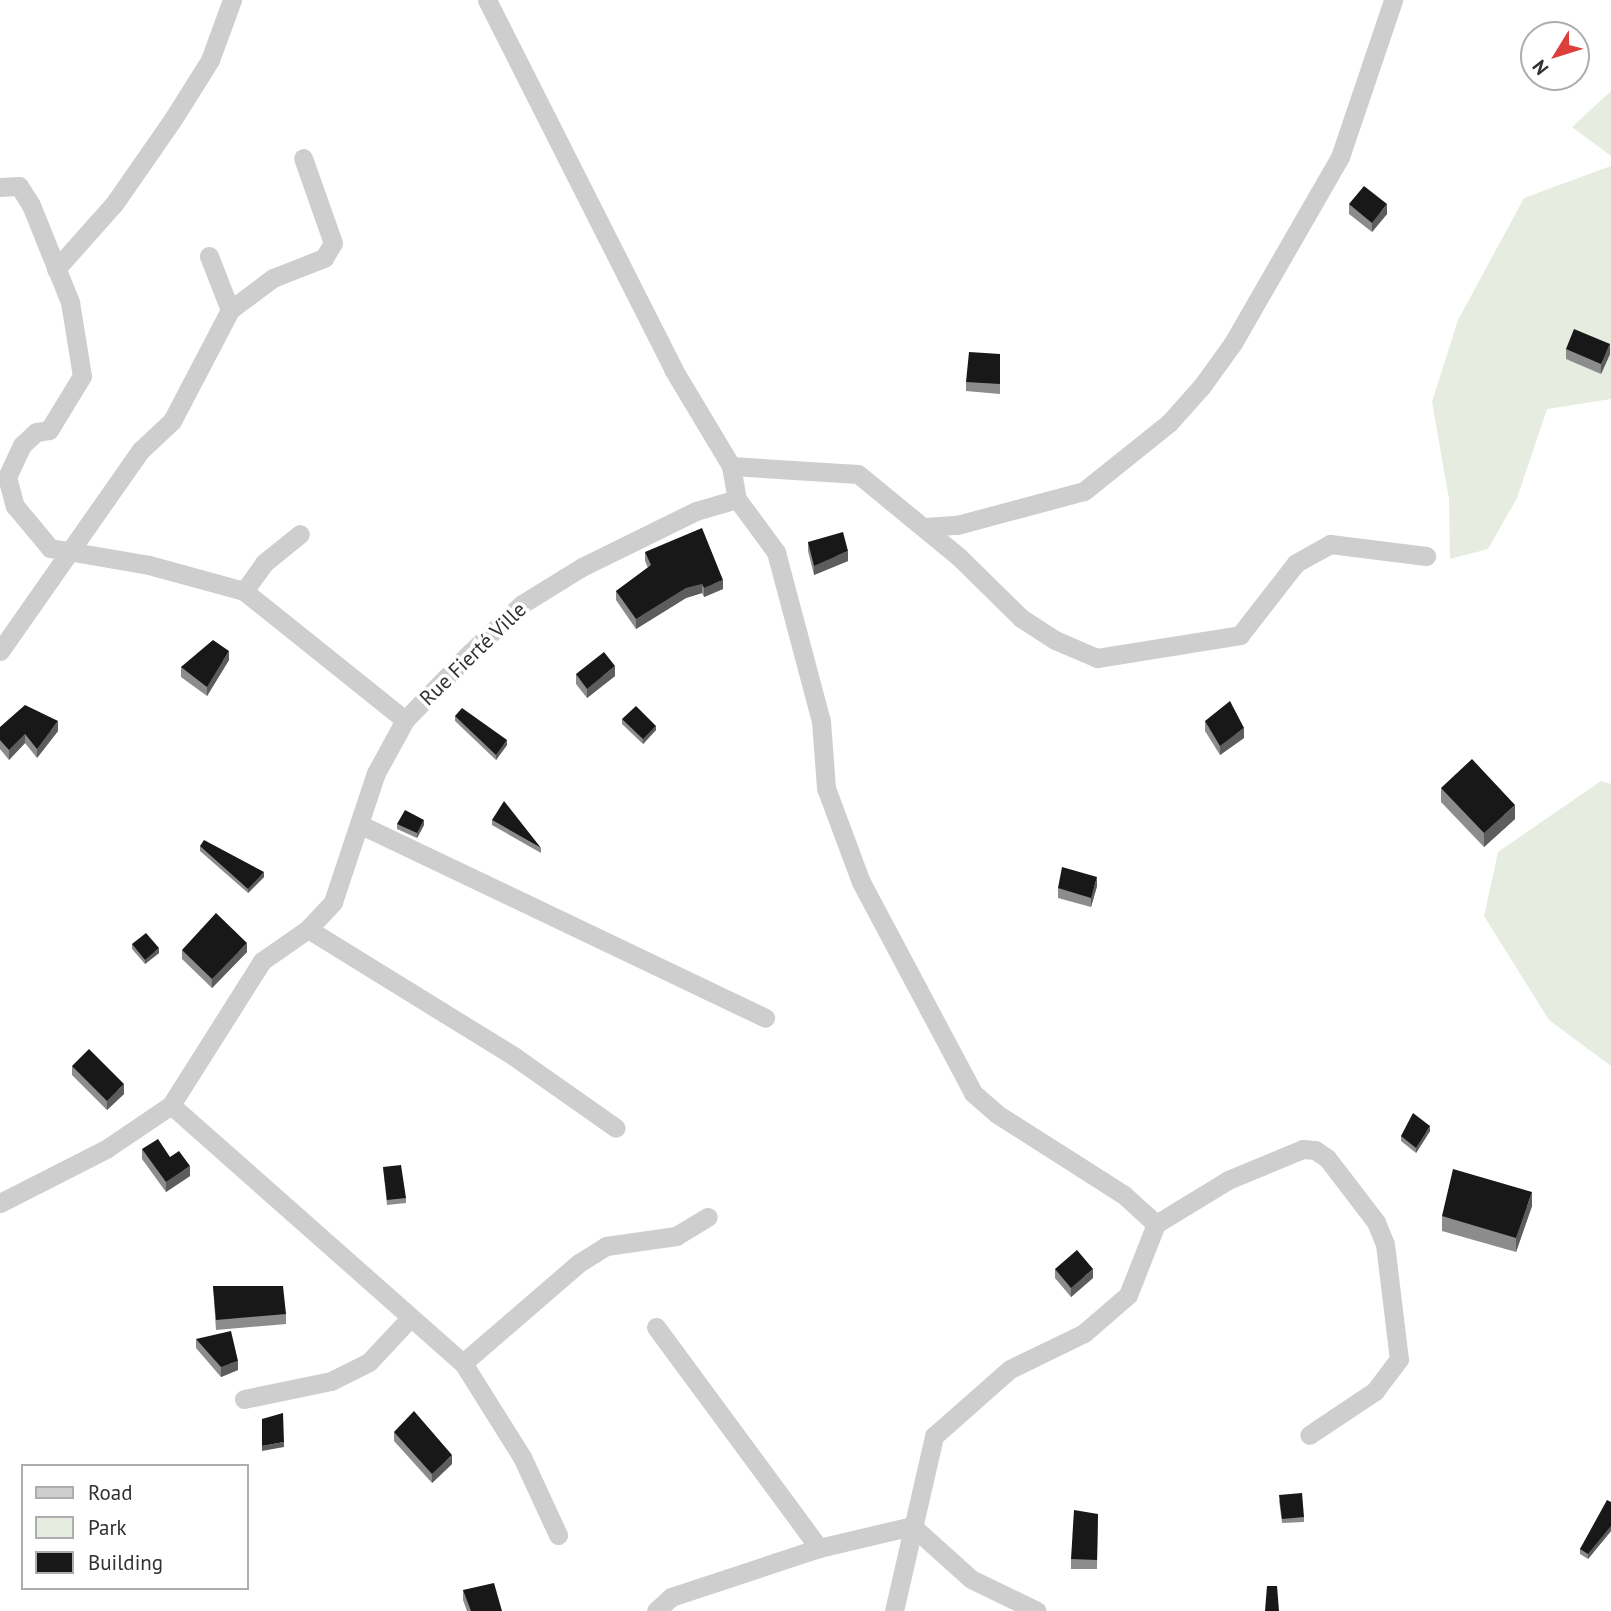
<!DOCTYPE html>
<meta charset="utf-8">
<style>
body{margin:0}
#map{position:relative;width:1611px;height:1611px;overflow:hidden;background:#fff;font-family:"PT Sans",sans-serif}
div>[style]{position:absolute}
.green>*{inset:0;background:#e6ede0}
.street>*{height:19px;margin:-9.5px;padding:0 9.5px;transform-origin:9.5px;border-radius:9.5px;background:#cecece}
.wall>*{inset:0;background:#8c8c8c}
.shaded-wall>*{inset:0;background:#5d5d5d}
.building>*{inset:0;background:#181818}
span{translate:-50% -50%;white-space:nowrap;text-align:center;line-height:1.15;-webkit-text-stroke:7px #fff;paint-order:stroke}
.street-label{font-size:21px;color:#313131}
.legend{position:absolute;left:21px;top:1464px;width:228px;height:126px;box-sizing:border-box;background:#fff;border:2px solid #adadad;margin:0;padding:9px 12px;list-style:none;font-size:21px;color:#313131}
.legend li{display:flex;align-items:center;gap:14px;height:35px}
.legend b{width:35px;border:2px solid #adadad}
.north{position:absolute;left:1520px;top:21px;width:70px;height:70px;box-sizing:border-box;background:#fff;border:2px solid #adadad;border-radius:50%;rotate:232deg;font-size:19px;font-weight:700;line-height:28px;text-align:center;color:#313131}
.north::after{content:'';display:block;margin:auto;width:24px;height:32px;background:#dd3f3d;clip-path:polygon(50% 0,100% 100%,50% 72%,0 100%)}
</style>
<div id="map">
<div class="green">
<div style="clip-path:polygon(1611px 91px,1611px 156px,1572px 127px)"></div>
<div style="clip-path:polygon(1611px 166px,1611px 399px,1547px 409px,1517px 498px,1488px 549px,1450px 559px,1449px 499px,1432px 402px,1458px 320px,1524px 198px)"></div>
<div style="clip-path:polygon(1601px 781px,1611px 784px,1611px 1066px,1549px 1020px,1484px 916px,1498px 852px)"></div>
</div>
<div class="street">
<div style="left:487px;top:0;width:413px;rotate:63.2deg"></div>
<div style="left:673px;top:369px;width:113px;rotate:59.1deg"></div>
<div style="left:731px;top:466px;width:34px;rotate:80deg"></div>
<div style="left:0;top:187px;width:19px;rotate:-3deg"></div>
<div style="left:19px;top:186px;width:22px;rotate:58deg"></div>
<div style="left:31px;top:205px;width:105px;rotate:68.1deg"></div>
<div style="left:70px;top:302px;width:75px;rotate:80.8deg"></div>
<div style="left:82px;top:376px;width:63px;rotate:121.4deg"></div>
<div style="left:49px;top:430px;width:13px;rotate:171deg"></div>
<div style="left:36px;top:432px;width:19px;rotate:137deg"></div>
<div style="left:22px;top:445px;width:35px;rotate:115deg"></div>
<div style="left:7px;top:477px;width:30px;rotate:75deg"></div>
<div style="left:15px;top:506px;width:55px;rotate:50.2deg"></div>
<div style="left:50px;top:548px;width:100px;rotate:9.7deg"></div>
<div style="left:149px;top:565px;width:98px;rotate:15.3deg"></div>
<div style="left:244px;top:591px;width:206px;rotate:38.7deg"></div>
<div style="left:56px;top:269px;width:87px;rotate:-48.3deg"></div>
<div style="left:114px;top:204px;width:103px;rotate:-55.2deg"></div>
<div style="left:173px;top:119px;width:70px;rotate:-57.9deg"></div>
<div style="left:210px;top:60px;width:64px;rotate:-69.9deg"></div>
<div style="left:230px;top:310px;width:54px;rotate:-36.7deg"></div>
<div style="left:273px;top:278px;width:55px;rotate:-21.4deg"></div>
<div style="left:324px;top:258px;width:17px;rotate:-59deg"></div>
<div style="left:333px;top:243px;width:90px;rotate:-109.4deg"></div>
<div style="left:731px;top:466px;width:127px;rotate:3.6deg"></div>
<div style="left:858px;top:474px;width:131px;rotate:39.4deg"></div>
<div style="left:959px;top:557px;width:87px;rotate:44.5deg"></div>
<div style="left:1021px;top:618px;width:40px;rotate:32.9deg"></div>
<div style="left:1055px;top:640px;width:46px;rotate:23.2deg"></div>
<div style="left:1097px;top:658px;width:145px;rotate:-9.1deg"></div>
<div style="left:1240px;top:635px;width:91px;rotate:-52.1deg"></div>
<div style="left:1296px;top:563px;width:39px;rotate:-29deg"></div>
<div style="left:1330px;top:544px;width:97px;rotate:7.1deg"></div>
<div style="left:925px;top:527px;width:32px;rotate:-4deg"></div>
<div style="left:957px;top:525px;width:131px;rotate:-15deg"></div>
<div style="left:1084px;top:491px;width:109px;rotate:-38.7deg"></div>
<div style="left:1169px;top:423px;width:50px;rotate:-48.3deg"></div>
<div style="left:1202px;top:386px;width:53px;rotate:-54.2deg"></div>
<div style="left:1233px;top:343px;width:215px;rotate:-60.1deg"></div>
<div style="left:1340px;top:157px;width:166px;rotate:-71.3deg"></div>
<div style="left:244px;top:591px;width:34px;rotate:-54deg"></div>
<div style="left:264px;top:563px;width:46px;rotate:-38.9deg"></div>
<div style="left:0;top:651px;width:246px;rotate:-55deg"></div>
<div style="left:141px;top:450px;width:42px;rotate:-43.1deg"></div>
<div style="left:172px;top:421px;width:125px;rotate:-62.4deg"></div>
<div style="left:230px;top:310px;width:58px;rotate:-111.3deg"></div>
<div style="left:359px;top:824px;width:450px;rotate:25.5deg"></div>
<div style="left:308px;top:929px;width:243px;rotate:31.7deg"></div>
<div style="left:515px;top:1057px;width:123px;rotate:35.1deg"></div>
<div style="left:171px;top:1105px;width:390px;rotate:41.5deg"></div>
<div style="left:463px;top:1363px;width:111px;rotate:57.9deg"></div>
<div style="left:522px;top:1457px;width:86px;rotate:65.2deg"></div>
<div style="left:0;top:1203px;width:119px;rotate:-27deg"></div>
<div style="left:106px;top:1149px;width:78px;rotate:-34.1deg"></div>
<div style="left:171px;top:1105px;width:170px;rotate:-57.7deg"></div>
<div style="left:262px;top:961px;width:56px;rotate:-34.8deg"></div>
<div style="left:308px;top:929px;width:37px;rotate:-47deg"></div>
<div style="left:333px;top:902px;width:136px;rotate:-71.6deg"></div>
<div style="left:376px;top:773px;width:60px;rotate:-61.3deg"></div>
<div style="left:405px;top:720px;width:93px;rotate:-45.9deg"></div>
<div style="left:470px;top:653px;width:71px;rotate:-43.3deg"></div>
<div style="left:522px;top:604px;width:70px;rotate:-31.7deg"></div>
<div style="left:582px;top:567px;width:127px;rotate:-26.2deg"></div>
<div style="left:696px;top:511px;width:43px;rotate:-16.3deg"></div>
<div style="left:737px;top:499px;width:66px;rotate:53.7deg"></div>
<div style="left:776px;top:552px;width:175px;rotate:75.1deg"></div>
<div style="left:821px;top:721px;width:67px;rotate:85.7deg"></div>
<div style="left:826px;top:788px;width:100px;rotate:69.6deg"></div>
<div style="left:861px;top:882px;width:239px;rotate:62deg"></div>
<div style="left:973px;top:1093px;width:32px;rotate:41deg"></div>
<div style="left:997px;top:1114px;width:151px;rotate:32.5deg"></div>
<div style="left:1124px;top:1195px;width:43px;rotate:42.2deg"></div>
<div style="left:656px;top:1327px;width:275px;rotate:53.6deg"></div>
<div style="left:463px;top:1363px;width:153px;rotate:-40.8deg"></div>
<div style="left:579px;top:1263px;width:32px;rotate:-32deg"></div>
<div style="left:606px;top:1246px;width:71px;rotate:-8.1deg"></div>
<div style="left:676px;top:1236px;width:37px;rotate:-31deg"></div>
<div style="left:244px;top:1399px;width:89px;rotate:-11.7deg"></div>
<div style="left:331px;top:1381px;width:42px;rotate:-26.6deg"></div>
<div style="left:369px;top:1362px;width:60px;rotate:-47deg"></div>
<div style="left:656px;top:1611px;width:21px;rotate:-43deg"></div>
<div style="left:671px;top:1597px;width:156px;rotate:-18.3deg"></div>
<div style="left:819px;top:1548px;width:96px;rotate:-13.3deg"></div>
<div style="left:912px;top:1526px;width:79px;rotate:41.9deg"></div>
<div style="left:971px;top:1579px;width:73px;rotate:25.9deg"></div>
<div style="left:894px;top:1611px;width:180px;rotate:-77.1deg"></div>
<div style="left:934px;top:1436px;width:101px;rotate:-41.4deg"></div>
<div style="left:1010px;top:1369px;width:82px;rotate:-25.9deg"></div>
<div style="left:1084px;top:1333px;width:58px;rotate:-40.8deg"></div>
<div style="left:1128px;top:1295px;width:76px;rotate:-68.5deg"></div>
<div style="left:1156px;top:1224px;width:84px;rotate:-31.4deg"></div>
<div style="left:1228px;top:1180px;width:81px;rotate:-22.5deg"></div>
<div style="left:1303px;top:1149px;width:12px;rotate:5deg"></div>
<div style="left:1315px;top:1150px;width:14px;rotate:34deg"></div>
<div style="left:1327px;top:1158px;width:81px;rotate:52.6deg"></div>
<div style="left:1376px;top:1222px;width:24px;rotate:68deg"></div>
<div style="left:1385px;top:1244px;width:116px;rotate:83.1deg"></div>
<div style="left:1399px;top:1359px;width:40px;rotate:127deg"></div>
<div style="left:1375px;top:1391px;width:79px;rotate:146.3deg"></div>
</div>
<div class="wall">
<div style="clip-path:polygon(1349px 204px,1387px 214px,1372px 232px,1349px 214px)"></div>
<div style="clip-path:polygon(1566px 349px,1610px 354px,1601px 374px,1566px 359px)"></div>
<div style="clip-path:polygon(1000px 354px,1000px 394px,966px 391px,966px 382px)"></div>
<div style="clip-path:polygon(808px 542px,848px 561px,814px 575px,808px 551px)"></div>
<div style="clip-path:polygon(645px 552px,723px 589px,704px 597px,702px 593px,686px 598px,636px 629px,616px 600px,616px 591px,648px 568px,645px 561px)"></div>
<div style="clip-path:polygon(229px 660px,207px 696px,181px 677px,181px 667px)"></div>
<div style="clip-path:polygon(576px 674px,615px 676px,587px 698px,576px 684px)"></div>
<div style="clip-path:polygon(455px 716px,507px 745px,496px 760px,455px 721px)"></div>
<div style="clip-path:polygon(622px 719px,656px 730px,643px 744px,622px 724px)"></div>
<div style="clip-path:polygon(1205px 721px,1244px 738px,1220px 755px,1205px 731px)"></div>
<div style="clip-path:polygon(0 727px,58px 731px,37px 758px,25px 743px,9px 760px,0 749px)"></div>
<div style="clip-path:polygon(1441px 788px,1515px 819px,1484px 847px,1441px 802px)"></div>
<div style="clip-path:polygon(492px 820px,541px 848px,541px 853px,492px 825px)"></div>
<div style="clip-path:polygon(397px 824px,424px 825px,417px 838px,397px 829px)"></div>
<div style="clip-path:polygon(200px 846px,264px 877px,248px 893px,200px 851px)"></div>
<div style="clip-path:polygon(1097px 886px,1091px 907px,1058px 898px,1058px 888px)"></div>
<div style="clip-path:polygon(132px 944px,159px 953px,145px 964px,132px 949px)"></div>
<div style="clip-path:polygon(182px 950px,247px 952px,212px 988px,182px 959px)"></div>
<div style="clip-path:polygon(72px 1066px,124px 1094px,107px 1110px,72px 1075px)"></div>
<div style="clip-path:polygon(1430px 1131px,1416px 1153px,1401px 1141px,1401px 1136px)"></div>
<div style="clip-path:polygon(142px 1149px,170px 1157px,190px 1176px,166px 1192px,142px 1159px)"></div>
<div style="clip-path:polygon(383px 1167px,406px 1198px,406px 1203px,387px 1205px)"></div>
<div style="clip-path:polygon(1532px 1206px,1516px 1252px,1442px 1231px,1442px 1216px)"></div>
<div style="clip-path:polygon(1055px 1269px,1093px 1278px,1071px 1297px,1055px 1278px)"></div>
<div style="clip-path:polygon(213px 1286px,286px 1314px,286px 1324px,216px 1330px)"></div>
<div style="clip-path:polygon(196px 1339px,238px 1370px,221px 1377px,196px 1348px)"></div>
<div style="clip-path:polygon(394px 1432px,452px 1464px,432px 1483px,394px 1441px)"></div>
<div style="clip-path:polygon(1279px 1500px,1304px 1517px,1304px 1522px,1282px 1523px)"></div>
<div style="clip-path:polygon(1611px 1502px,1611px 1531px,1588px 1559px,1580px 1554px,1580px 1549px)"></div>
<div style="clip-path:polygon(1098px 1514px,1097px 1569px,1071px 1569px,1071px 1559px)"></div>
<div style="clip-path:polygon(463px 1590px,502px 1611px,467px 1611px,463px 1600px)"></div>
</div>
<div class="shaded-wall">
<div style="clip-path:polygon(1387px 204px,1387px 214px,1372px 232px,1372px 223px)"></div>
<div style="clip-path:polygon(1610px 344px,1610px 354px,1601px 374px,1601px 364px)"></div>
<div style="clip-path:polygon(848px 551px,848px 561px,814px 575px,814px 566px)"></div>
<div style="clip-path:polygon(723px 580px,723px 589px,704px 597px,704px 588px)"></div>
<div style="clip-path:polygon(702px 584px,702px 593px,686px 598px,636px 629px,636px 619px,686px 588px)"></div>
<div style="clip-path:polygon(229px 651px,229px 660px,207px 696px,207px 687px)"></div>
<div style="clip-path:polygon(615px 666px,615px 676px,587px 698px,587px 689px)"></div>
<div style="clip-path:polygon(58px 721px,58px 731px,37px 758px,37px 749px)"></div>
<div style="clip-path:polygon(656px 726px,656px 730px,643px 744px,643px 739px)"></div>
<div style="clip-path:polygon(1244px 728px,1244px 738px,1220px 755px,1220px 746px)"></div>
<div style="clip-path:polygon(25px 734px,25px 743px,9px 760px,9px 750px)"></div>
<div style="clip-path:polygon(507px 740px,507px 745px,496px 760px,496px 755px)"></div>
<div style="clip-path:polygon(1515px 805px,1515px 819px,1484px 847px,1484px 833px)"></div>
<div style="clip-path:polygon(424px 820px,424px 825px,417px 838px,417px 833px)"></div>
<div style="clip-path:polygon(264px 872px,264px 877px,248px 893px,248px 889px)"></div>
<div style="clip-path:polygon(1097px 877px,1097px 886px,1091px 907px,1091px 898px)"></div>
<div style="clip-path:polygon(247px 943px,247px 952px,212px 988px,212px 979px)"></div>
<div style="clip-path:polygon(159px 948px,159px 953px,145px 964px,145px 960px)"></div>
<div style="clip-path:polygon(124px 1084px,124px 1094px,107px 1110px,107px 1101px)"></div>
<div style="clip-path:polygon(1430px 1126px,1430px 1131px,1416px 1153px,1416px 1148px)"></div>
<div style="clip-path:polygon(190px 1166px,190px 1176px,166px 1192px,166px 1182px)"></div>
<div style="clip-path:polygon(1532px 1192px,1532px 1206px,1516px 1252px,1516px 1238px)"></div>
<div style="clip-path:polygon(1093px 1269px,1093px 1278px,1071px 1297px,1071px 1288px)"></div>
<div style="clip-path:polygon(238px 1361px,238px 1370px,221px 1377px,221px 1367px)"></div>
<div style="clip-path:polygon(284px 1442px,284px 1447px,262px 1451px,262px 1446px)"></div>
<div style="clip-path:polygon(452px 1455px,452px 1464px,432px 1483px,432px 1474px)"></div>
<div style="clip-path:polygon(1611px 1526px,1611px 1531px,1588px 1559px,1588px 1554px)"></div>
</div>
<div class="building">
<div style="clip-path:polygon(1364px 186px,1387px 204px,1372px 223px,1349px 204px)"></div>
<div style="clip-path:polygon(1574px 329px,1610px 344px,1601px 364px,1566px 349px)"></div>
<div style="clip-path:polygon(969px 352px,1000px 354px,1000px 384px,966px 382px)"></div>
<div style="clip-path:polygon(702px 528px,723px 580px,704px 588px,702px 584px,686px 588px,636px 619px,616px 591px,651px 565px,645px 552px)"></div>
<div style="clip-path:polygon(843px 532px,848px 551px,814px 566px,808px 542px)"></div>
<div style="clip-path:polygon(213px 640px,229px 651px,207px 687px,181px 667px)"></div>
<div style="clip-path:polygon(604px 652px,615px 666px,587px 689px,576px 674px)"></div>
<div style="clip-path:polygon(1230px 701px,1244px 728px,1220px 746px,1205px 721px)"></div>
<div style="clip-path:polygon(25px 705px,58px 721px,37px 749px,25px 734px,9px 750px,0 740px,0 727px)"></div>
<div style="clip-path:polygon(636px 706px,656px 726px,643px 739px,622px 719px)"></div>
<div style="clip-path:polygon(462px 708px,507px 740px,496px 755px,455px 716px)"></div>
<div style="clip-path:polygon(1472px 759px,1515px 805px,1484px 833px,1441px 788px)"></div>
<div style="clip-path:polygon(504px 801px,541px 848px,492px 820px)"></div>
<div style="clip-path:polygon(405px 810px,424px 820px,417px 833px,397px 824px)"></div>
<div style="clip-path:polygon(204px 840px,264px 872px,248px 889px,200px 846px)"></div>
<div style="clip-path:polygon(1062px 867px,1097px 877px,1091px 898px,1058px 888px)"></div>
<div style="clip-path:polygon(216px 913px,247px 943px,212px 979px,182px 950px)"></div>
<div style="clip-path:polygon(146px 933px,159px 948px,145px 960px,132px 944px)"></div>
<div style="clip-path:polygon(89px 1049px,124px 1084px,107px 1101px,72px 1066px)"></div>
<div style="clip-path:polygon(1413px 1113px,1430px 1126px,1416px 1148px,1401px 1136px)"></div>
<div style="clip-path:polygon(158px 1139px,170px 1157px,179px 1151px,190px 1166px,166px 1182px,142px 1149px)"></div>
<div style="clip-path:polygon(401px 1165px,406px 1198px,387px 1200px,383px 1167px)"></div>
<div style="clip-path:polygon(1453px 1169px,1532px 1192px,1516px 1238px,1442px 1216px)"></div>
<div style="clip-path:polygon(1077px 1250px,1093px 1269px,1071px 1288px,1055px 1269px)"></div>
<div style="clip-path:polygon(213px 1286px,283px 1286px,286px 1314px,216px 1320px)"></div>
<div style="clip-path:polygon(231px 1331px,238px 1361px,221px 1367px,196px 1339px)"></div>
<div style="clip-path:polygon(414px 1411px,452px 1455px,432px 1474px,394px 1432px)"></div>
<div style="clip-path:polygon(283px 1413px,284px 1442px,262px 1446px,262px 1419px)"></div>
<div style="clip-path:polygon(1302px 1493px,1304px 1517px,1282px 1519px,1279px 1495px)"></div>
<div style="clip-path:polygon(1607px 1500px,1611px 1502px,1611px 1526px,1588px 1554px,1580px 1549px)"></div>
<div style="clip-path:polygon(1074px 1510px,1098px 1514px,1097px 1560px,1071px 1559px)"></div>
<div style="clip-path:polygon(494px 1583px,502px 1611px,471px 1611px,463px 1590px)"></div>
<div style="clip-path:polygon(1267px 1586px,1277px 1586px,1279px 1611px,1265px 1611px)"></div>
</div>
<div class="street-label">
<span style="left:473px;top:654px;rotate:-44deg">Rue Fierté Ville</span>
</div>
<ul class="legend">
<li><b style="height:9px;background:#cecece"></b>Road</li>
<li><b style="height:19px;background:#e6ede0"></b>Park</li>
<li><b style="height:19px;background:#181818"></b>Building</li>
</ul>
<div class="north">N</div>
</div>
